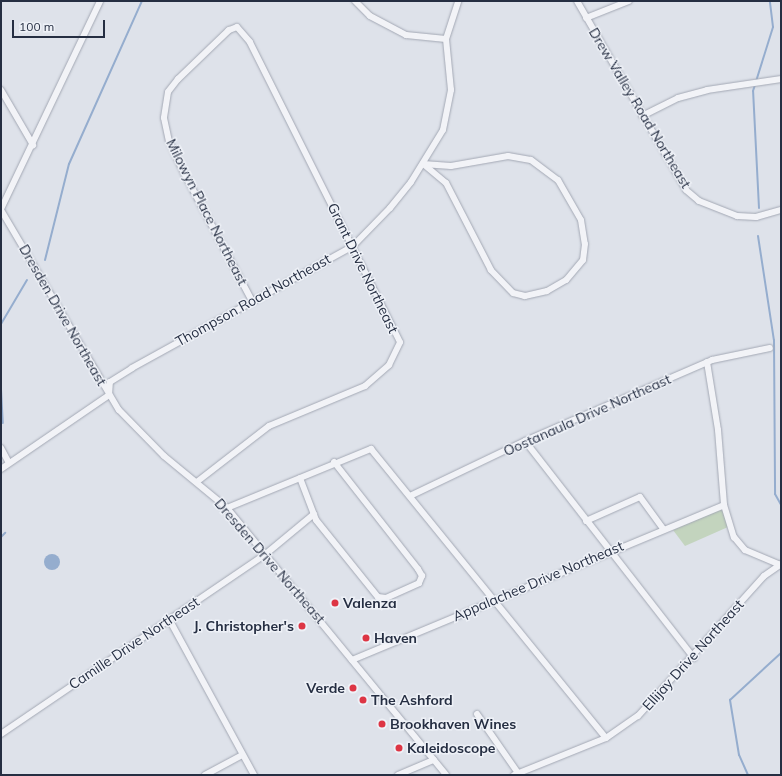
<!DOCTYPE html>
<style>
body{margin:0}
#map{position:relative;width:782px;height:776px;overflow:hidden;background:#dee2ea;font-family:Mulish,sans-serif}
div>[style]{position:absolute}
.green>*{inset:0;background:#c3d4be}
.water>*{inset:0;background:#95adce}
.round{border-radius:50%}
.stream>*{height:2px;margin:-1px;padding:0 1px;transform-origin:1px;border-radius:1px;background:#95adce}
.roads{filter:drop-shadow(0 0 1px #a3a8b4) drop-shadow(0 0 1px #a3a8b4)}
.minor>*{height:6px;margin:-3px;padding:0 3px;transform-origin:3px;border-radius:3px;background:#f2f3f7}
.dots>*{width:11px;height:11px;translate:-50% -50%;box-sizing:border-box;border:2px solid #eef1f7;border-radius:50%}
span{translate:-50% -50%;white-space:nowrap;text-align:center;line-height:1.15;-webkit-text-stroke:3px #eef1f7;paint-order:stroke}
.street-label{font-size:14px;color:#252e42}
.poi-label{font-size:14px;color:#252e42;font-weight:700}
.left{translate:0 -50%;text-align:left}
.right{translate:-100% -50%;text-align:right}
.frame{position:absolute;inset:0;border:2px solid #252e42;pointer-events:none}
.scale{position:absolute;left:12px;top:20px;width:93px;height:18px;box-sizing:border-box;border:2px solid #252e42;border-top:0;padding-left:5px;font-size:12px;line-height:14px;white-space:nowrap;color:#252e42;-webkit-text-stroke:3px #eef1f7;paint-order:stroke}
</style>
<div id="map">
<div class="green">
<div style="clip-path:polygon(723px 508px,728px 527px,685px 546px,673px 530px)"></div>
</div>
<div class="water">
<div class="round" style="left:44px;top:554px;width:16px;height:16px"></div>
</div>
<div class="stream">
<div style="left:759px;top:208px;width:117px;rotate:-92.9deg"></div>
<div style="left:753px;top:91px;width:67px;rotate:-72.6deg"></div>
<div style="left:773px;top:27px;width:26px;rotate:-97deg"></div>
<div style="left:758px;top:236px;width:105px;rotate:81.3deg"></div>
<div style="left:774px;top:340px;width:154px;rotate:89.6deg"></div>
<div style="left:775px;top:494px;width:13px;rotate:61deg"></div>
<div style="left:45px;top:260px;width:99px;rotate:-76deg"></div>
<div style="left:69px;top:164px;width:179px;rotate:-65.9deg"></div>
<div style="left:1px;top:324px;width:51px;rotate:-59.4deg"></div>
<div style="left:1px;top:389px;width:34px;rotate:87deg"></div>
<div style="left:1px;top:537px;width:6px;rotate:-45deg"></div>
<div style="left:748px;top:775px;width:22px;rotate:-114deg"></div>
<div style="left:739px;top:755px;width:56px;rotate:-99.3deg"></div>
<div style="left:730px;top:700px;width:69px;rotate:-42.7deg"></div>
</div>
<div class="roads">
<div class="minor">
<div style="left:355px;top:1px;width:21px;rotate:45deg"></div>
<div style="left:370px;top:16px;width:41px;rotate:27.8deg"></div>
<div style="left:406px;top:35px;width:40px;rotate:5.7deg"></div>
<div style="left:577px;top:1px;width:218px;rotate:60deg"></div>
<div style="left:686px;top:190px;width:17px;rotate:40deg"></div>
<div style="left:699px;top:201px;width:41px;rotate:21.5deg"></div>
<div style="left:737px;top:216px;width:19px;rotate:3deg"></div>
<div style="left:756px;top:217px;width:26px;rotate:-16deg"></div>
<div style="left:586px;top:18px;width:46px;rotate:-21.6deg"></div>
<div style="left:1px;top:90px;width:64px;rotate:59.8deg"></div>
<div style="left:642px;top:116px;width:40px;rotate:-26.6deg"></div>
<div style="left:678px;top:98px;width:30px;rotate:-15deg"></div>
<div style="left:707px;top:90px;width:75px;rotate:-8.5deg"></div>
<div style="left:508px;top:156px;width:23px;rotate:10deg"></div>
<div style="left:531px;top:160px;width:34px;rotate:37deg"></div>
<div style="left:558px;top:180px;width:46px;rotate:60.1deg"></div>
<div style="left:581px;top:220px;width:24px;rotate:81deg"></div>
<div style="left:585px;top:244px;width:16px;rotate:97deg"></div>
<div style="left:583px;top:260px;width:26px;rotate:130deg"></div>
<div style="left:566px;top:280px;width:22px;rotate:150deg"></div>
<div style="left:547px;top:291px;width:23px;rotate:167deg"></div>
<div style="left:525px;top:296px;width:12px;rotate:-166deg"></div>
<div style="left:513px;top:293px;width:32px;rotate:-134deg"></div>
<div style="left:491px;top:270px;width:98px;rotate:-117.3deg"></div>
<div style="left:446px;top:183px;width:30px;rotate:-140deg"></div>
<div style="left:423px;top:164px;width:28px;rotate:4deg"></div>
<div style="left:451px;top:166px;width:58px;rotate:-10deg"></div>
<div style="left:1px;top:209px;width:230px;rotate:-64.5deg"></div>
<div style="left:1px;top:210px;width:232px;rotate:59.5deg"></div>
<div style="left:119px;top:410px;width:64px;rotate:45.6deg"></div>
<div style="left:164px;top:456px;width:82px;rotate:39.5deg"></div>
<div style="left:227px;top:508px;width:345px;rotate:50.6deg"></div>
<div style="left:707px;top:362px;width:69px;rotate:80.8deg"></div>
<div style="left:718px;top:430px;width:75px;rotate:85.4deg"></div>
<div style="left:724px;top:505px;width:34px;rotate:73deg"></div>
<div style="left:734px;top:537px;width:17px;rotate:50deg"></div>
<div style="left:745px;top:550px;width:38px;rotate:23deg"></div>
<div style="left:109px;top:395px;width:13px;rotate:-86deg"></div>
<div style="left:110px;top:382px;width:26px;rotate:-32deg"></div>
<div style="left:132px;top:368px;width:252px;rotate:-28.9deg"></div>
<div style="left:353px;top:246px;width:53px;rotate:-45.8deg"></div>
<div style="left:390px;top:208px;width:33px;rotate:-51deg"></div>
<div style="left:411px;top:182px;width:61px;rotate:-58.4deg"></div>
<div style="left:443px;top:130px;width:41px;rotate:-78.7deg"></div>
<div style="left:451px;top:90px;width:51px;rotate:-95.6deg"></div>
<div style="left:446px;top:39px;width:40px;rotate:-72deg"></div>
<div style="left:525px;top:441px;width:275px;rotate:52.1deg"></div>
<div style="left:1px;top:448px;width:17px;rotate:62deg"></div>
<div style="left:1px;top:469px;width:131px;rotate:-34.4deg"></div>
<div style="left:300px;top:478px;width:45px;rotate:69.1deg"></div>
<div style="left:316px;top:520px;width:99px;rotate:51.2deg"></div>
<div style="left:378px;top:597px;width:8px;rotate:7deg"></div>
<div style="left:386px;top:598px;width:36px;rotate:-24deg"></div>
<div style="left:419px;top:583px;width:8px;rotate:-67deg"></div>
<div style="left:422px;top:576px;width:8px;rotate:-120deg"></div>
<div style="left:418px;top:569px;width:136px;rotate:-128.1deg"></div>
<div style="left:198px;top:481px;width:90px;rotate:-37.8deg"></div>
<div style="left:269px;top:426px;width:104px;rotate:-22.6deg"></div>
<div style="left:365px;top:386px;width:32px;rotate:-41deg"></div>
<div style="left:389px;top:365px;width:25px;rotate:-64deg"></div>
<div style="left:400px;top:342px;width:335px;rotate:-116.6deg"></div>
<div style="left:250px;top:42px;width:20px;rotate:-131deg"></div>
<div style="left:237px;top:27px;width:9px;rotate:159deg"></div>
<div style="left:229px;top:30px;width:71px;rotate:136.1deg"></div>
<div style="left:178px;top:79px;width:16px;rotate:128deg"></div>
<div style="left:168px;top:92px;width:26px;rotate:99deg"></div>
<div style="left:164px;top:118px;width:24px;rotate:78deg"></div>
<div style="left:169px;top:141px;width:35px;rotate:65deg"></div>
<div style="left:184px;top:173px;width:145px;rotate:62deg"></div>
<div style="left:410px;top:496px;width:127px;rotate:-25.6deg"></div>
<div style="left:525px;top:441px;width:204px;rotate:-23.4deg"></div>
<div style="left:712px;top:360px;width:59px;rotate:-11.7deg"></div>
<div style="left:227px;top:508px;width:156px;rotate:-22.3deg"></div>
<div style="left:371px;top:449px;width:372px;rotate:50.9deg"></div>
<div style="left:586px;top:521px;width:59px;rotate:-24deg"></div>
<div style="left:640px;top:497px;width:39px;rotate:54deg"></div>
<div style="left:169px;top:619px;width:178px;rotate:61.4deg"></div>
<div style="left:352px;top:660px;width:403px;rotate:-22.6deg"></div>
<div style="left:477px;top:714px;width:72px;rotate:55.2deg"></div>
<div style="left:1px;top:734px;width:322px;rotate:-34.2deg"></div>
<div style="left:267px;top:553px;width:61px;rotate:-39.7deg"></div>
<div style="left:205px;top:775px;width:42px;rotate:-28.4deg"></div>
<div style="left:398px;top:775px;width:39px;rotate:-23deg"></div>
<div style="left:514px;top:775px;width:99px;rotate:-21.9deg"></div>
<div style="left:606px;top:738px;width:39px;rotate:-35deg"></div>
<div style="left:638px;top:716px;width:188px;rotate:-48deg"></div>
<div style="left:764px;top:576px;width:21px;rotate:-35deg"></div>
</div>
</div>
<div class="dots">
<div style="left:335px;top:603px;background:#dd3544"></div>
<div style="left:302px;top:626px;background:#dd3544"></div>
<div style="left:366px;top:638px;background:#dd3544"></div>
<div style="left:353px;top:688px;background:#dd3544"></div>
<div style="left:363px;top:700px;background:#dd3544"></div>
<div style="left:382px;top:724px;background:#dd3544"></div>
<div style="left:399px;top:748px;background:#dd3544"></div>
</div>
<div class="street-label">
<span style="left:640px;top:108px;rotate:59deg">Drew Valley Road Northeast</span>
<span style="left:207px;top:212px;rotate:63deg">Milowyn Place Northeast</span>
<span style="left:363px;top:268px;rotate:64deg">Grant Drive Northeast</span>
<span style="left:253px;top:300px;rotate:-29deg">Thompson Road Northeast</span>
<span style="left:63px;top:315px;rotate:60deg">Dresden Drive Northeast</span>
<span style="left:587px;top:415px;rotate:-24deg">Oostanaula Drive Northeast</span>
<span style="left:270px;top:561px;rotate:49deg">Dresden Drive Northeast</span>
<span style="left:538px;top:581px;rotate:-23deg">Appalachee Drive Northeast</span>
<span style="left:134px;top:643px;rotate:-34deg">Camille Drive Northeast</span>
<span style="left:693px;top:655px;rotate:-48deg">Ellijay Drive Northeast</span>
</div>
<div class="poi-label">
<span class="left" style="left:343px;top:603px">Valenza</span>
<span class="right" style="left:294px;top:626px">J. Christopher's</span>
<span class="left" style="left:374px;top:638px">Haven</span>
<span class="right" style="left:345px;top:688px">Verde</span>
<span class="left" style="left:371px;top:700px">The Ashford</span>
<span class="left" style="left:390px;top:724px">Brookhaven Wines</span>
<span class="left" style="left:407px;top:748px">Kaleidoscope</span>
</div>
<div class="frame"></div>
<div class="scale">100 m</div>
</div>
